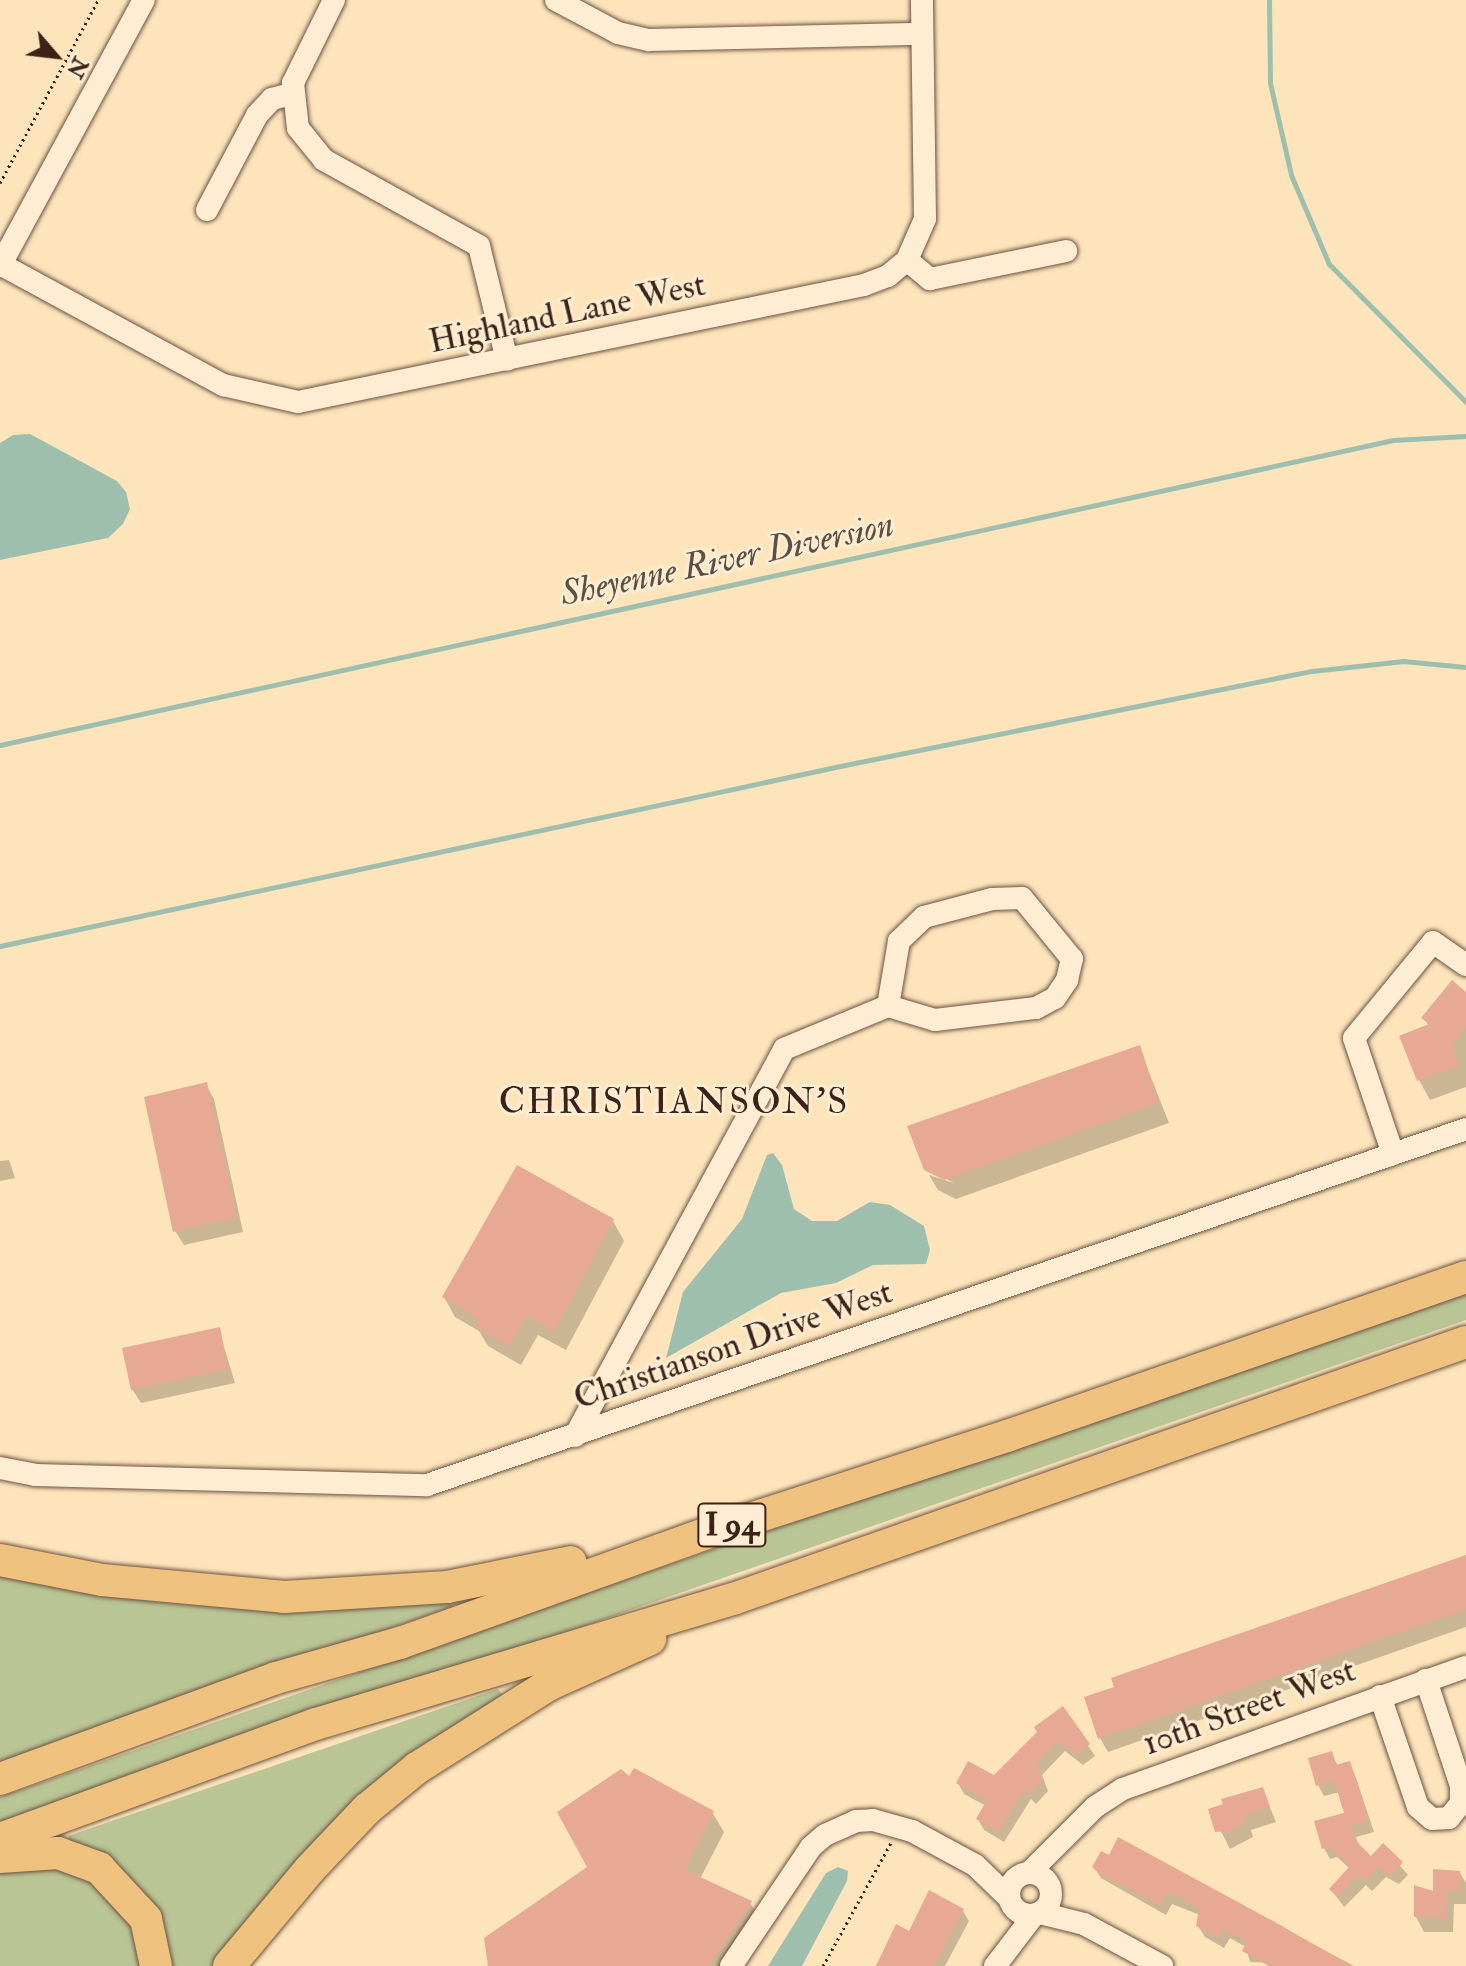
<!DOCTYPE html>
<style>
body{margin:0}
#map{position:relative;width:1466px;height:1966px;overflow:hidden;background:#fde4bb;font-family:"IM FELL Double Pica",serif}
div>[style]{position:absolute}
.green>*{inset:0;background:#b9c595}
.water>*{inset:0;background:#9fbfae}
.shadow>*{inset:0;background:#0003}
.stream>*{height:5px;margin:-2.5px;padding:0 2.5px;transform-origin:2.5px;border-radius:2.5px;background:#9fbfae}
.building>*{inset:0;background:#e7a994}
.path>*{height:3px;margin-top:-1.5px;transform-origin:0;background:repeating-linear-gradient(90deg,#3d2217 0 2px,transparent 0 6px)}
.roads{filter:drop-shadow(0 0 2px #6d5240) drop-shadow(0 0 2px #6d5240)}
.minor>*{height:22px;margin:-11px;padding:0 11px;transform-origin:11px;border-radius:11px;background:#feedd3}
.minor>.ring{margin:-11px;padding:0;box-sizing:content-box;background:none;border:22px solid #feedd3;border-radius:50%}
.highway>*{height:32px;margin:-16px;padding:0 16px;transform-origin:16px;border-radius:16px;background:#eec27e}
span{translate:-50% -50%;white-space:nowrap;text-align:center;line-height:1.15;-webkit-text-stroke:6px #feedd3;paint-order:stroke}
.shield-label span{padding:2px 6px;background:#feedd3;border:2px solid;border-radius:6px;-webkit-text-stroke-width:0}
.shield-label{font-size:32px;color:#3d2217;font-weight:700}
.street-label{font-size:34px;color:#3d2217}
.water-label{font-size:36px;color:#5a5144;font-style:italic}
.neighbourhood-label{font-size:36px;color:#3d2217;letter-spacing:2px}
.north{position:absolute;left:16px;top:16px;width:80px;height:80px;-webkit-text-stroke:6px #feedd3;paint-order:stroke;rotate:118deg;font-size:22px;font-weight:700;line-height:32px;text-align:center;color:#3d2217}
.north::after{content:'';display:block;margin:auto;width:28px;height:36px;background:#3d2217;clip-path:polygon(50% 0,100% 100%,50% 72%,0 100%)}
</style>
<div id="map">
<div class="green">
<div style="clip-path:polygon(1466px 1288px,1466px 1320px,0 1829px,0 1797px)"></div>
<div style="clip-path:polygon(0 1572px,450px 1593px,452px 1607px,0 1763px)"></div>
<div style="clip-path:polygon(498px 1689px,504px 1697px,219px 1966px,167px 1966px,72px 1847px,68px 1836px)"></div>
<div style="clip-path:polygon(18px 1865px,79px 1872px,129px 1912px,146px 1966px,0 1966px,0 1868px)"></div>
</div>
<div class="water">
<div style="clip-path:polygon(30px 434px,117px 481px,126px 492px,130px 509px,123px 524px,108px 538px,0 560px,0 443px,13px 435px)"></div>
<div style="clip-path:polygon(773px 1153px,782px 1165px,794px 1209px,812px 1221px,837px 1221px,870px 1202px,890px 1205px,924px 1226px,930px 1250px,926px 1264px,873px 1265px,836px 1283px,781px 1293px,666px 1358px,683px 1292px,742px 1219px,767px 1155px)"></div>
<div style="clip-path:polygon(838px 1867px,848px 1871px,847px 1881px,802px 1966px,768px 1966px,826px 1873px)"></div>
</div>
<div class="shadow">
<div style="clip-path:polygon(1466px 994px,1466px 1087px,1430px 1100px,1419px 1080px,1429px 1027px,1424px 1018px)"></div>
<div style="clip-path:polygon(1139px 1047px,1169px 1123px,956px 1199px,938px 1190px,929px 1175px,954px 1183px,927px 1169px)"></div>
<div style="clip-path:polygon(206px 1085px,214px 1099px,243px 1232px,184px 1245px,175px 1231px)"></div>
<div style="clip-path:polygon(9px 1160px,15px 1178px,0 1181px,0 1161px)"></div>
<div style="clip-path:polygon(613px 1221px,624px 1241px,566px 1350px,538px 1335px,521px 1365px,488px 1346px,479px 1331px,455px 1317px,444px 1297px)"></div>
<div style="clip-path:polygon(219px 1330px,235px 1383px,141px 1403px,132px 1389px)"></div>
<div style="clip-path:polygon(1466px 1556px,1466px 1627px,1108px 1752px,1100px 1738px,1117px 1688px,1114px 1679px)"></div>
<div style="clip-path:polygon(1063px 1709px,1095px 1756px,1083px 1765px,1065px 1751px,1042px 1775px,1048px 1791px,1036px 1804px,1031px 1799px,1004px 1842px,984px 1830px,978px 1819px,986px 1806px,964px 1794px,958px 1783px,995px 1778px)"></div>
<div style="clip-path:polygon(1331px 1753px,1338px 1766px,1349px 1763px,1355px 1775px,1374px 1832px,1356px 1837px,1359px 1847px,1371px 1859px,1383px 1846px,1408px 1875px,1399px 1884px,1386px 1877px,1372px 1891px,1366px 1885px,1344px 1907px,1331px 1889px,1350px 1869px,1337px 1857px,1330px 1859px,1324px 1848px,1346px 1814px,1340px 1792px,1324px 1796px,1318px 1785px)"></div>
<div style="clip-path:polygon(629px 1779px,712px 1812px,724px 1832px,700px 1879px,750px 1903px,762px 1922px,733px 1966px,490px 1966px,590px 1867px)"></div>
<div style="clip-path:polygon(1262px 1789px,1276px 1822px,1251px 1830px,1253px 1837px,1230px 1849px,1210px 1810px)"></div>
<div style="clip-path:polygon(1119px 1840px,1354px 1966px,1250px 1962px,1246px 1947px,1230px 1938px,1224px 1948px,1205px 1937px,1198px 1926px,1200px 1915px,1172px 1904px,1166px 1915px,1101px 1878px,1094px 1867px,1109px 1858px)"></div>
<div style="clip-path:polygon(1435px 1871px,1459px 1871px,1466px 1883px,1466px 1904px,1454px 1904px,1453px 1932px,1424px 1932px,1416px 1917px,1435px 1893px)"></div>
<div style="clip-path:polygon(963px 1911px,969px 1921px,945px 1966px,881px 1966px,910px 1934px)"></div>
</div>
<div class="stream">
<div style="left:1269px;top:0;width:83px;rotate:89.3deg"></div>
<div style="left:1270px;top:83px;width:94px;rotate:77.1deg"></div>
<div style="left:1291px;top:175px;width:97px;rotate:66.9deg"></div>
<div style="left:1329px;top:264px;width:194px;rotate:45.2deg"></div>
<div style="left:0;top:745px;width:1426px;rotate:-12.35deg"></div>
<div style="left:1393px;top:440px;width:73px;rotate:-3.1deg"></div>
<div style="left:0;top:946px;width:864px;rotate:-12.09deg"></div>
<div style="left:845px;top:765px;width:476px;rotate:-11.4deg"></div>
<div style="left:1312px;top:671px;width:92px;rotate:-6.3deg"></div>
<div style="left:1403px;top:661px;width:63px;rotate:5.4deg"></div>
</div>
<div class="building">
<div style="clip-path:polygon(1452px 980px,1466px 992px,1466px 1028px,1453px 1044px,1458px 1066px,1417px 1081px,1399px 1036px,1429px 1024px,1421px 1018px)"></div>
<div style="clip-path:polygon(1140px 1045px,1159px 1103px,944px 1180px,924px 1170px,907px 1126px)"></div>
<div style="clip-path:polygon(207px 1082px,237px 1217px,173px 1232px,144px 1097px)"></div>
<div style="clip-path:polygon(517px 1165px,614px 1219px,554px 1332px,527px 1316px,509px 1346px,475px 1326px,479px 1319px,442px 1297px)"></div>
<div style="clip-path:polygon(220px 1327px,228px 1369px,131px 1390px,122px 1348px)"></div>
<div style="clip-path:polygon(1466px 1555px,1466px 1609px,1098px 1739px,1084px 1697px,1114px 1687px,1111px 1678px)"></div>
<div style="clip-path:polygon(1063px 1706px,1090px 1744px,1076px 1755px,1058px 1741px,1037px 1763px,1043px 1779px,1028px 1794px,1024px 1789px,998px 1832px,976px 1819px,987px 1800px,956px 1783px,968px 1761px,994px 1775px,1037px 1732px,1034px 1727px)"></div>
<div style="clip-path:polygon(1332px 1751px,1336px 1765px,1350px 1761px,1369px 1820px,1351px 1825px,1356px 1841px,1371px 1856px,1383px 1843px,1403px 1862px,1390px 1877px,1379px 1866px,1365px 1881px,1359px 1875px,1337px 1897px,1329px 1889px,1350px 1866px,1329px 1847px,1322px 1849px,1314px 1821px,1344px 1813px,1334px 1780px,1316px 1786px,1308px 1758px)"></div>
<div style="clip-path:polygon(634px 1768px,714px 1811px,685px 1870px,752px 1901px,709px 1966px,488px 1966px,484px 1938px,587px 1867px,557px 1812px,621px 1769px,629px 1776px)"></div>
<div style="clip-path:polygon(1263px 1787px,1270px 1807px,1244px 1815px,1247px 1822px,1232px 1831px,1215px 1832px,1208px 1809px,1223px 1804px,1221px 1799px)"></div>
<div style="clip-path:polygon(1118px 1837px,1275px 1922px,1351px 1966px,1269px 1966px,1242px 1951px,1247px 1941px,1223px 1929px,1218px 1938px,1196px 1926px,1199px 1909px,1174px 1895px,1166px 1893px,1160px 1905px,1100px 1874px,1092px 1867px,1101px 1851px,1109px 1855px)"></div>
<div style="clip-path:polygon(1433px 1869px,1460px 1871px,1460px 1890px,1447px 1890px,1446px 1918px,1414px 1917px,1414px 1885px,1433px 1891px)"></div>
<div style="clip-path:polygon(929px 1890px,964px 1909px,934px 1966px,876px 1966px,896px 1924px,909px 1931px)"></div>
</div>
<div class="path">
<div style="left:0;top:183px;width:208px;rotate:-61.8deg"></div>
<div style="left:823px;top:1966px;width:141px;rotate:-61.1deg"></div>
</div>
<div class="roads">
<div class="minor">
<div style="left:334px;top:0;width:93px;rotate:116.3deg"></div>
<div style="left:293px;top:83px;width:45px;rotate:83.7deg"></div>
<div style="left:298px;top:128px;width:41px;rotate:50.9deg"></div>
<div style="left:324px;top:160px;width:177px;rotate:29deg"></div>
<div style="left:479px;top:246px;width:117px;rotate:76.2deg"></div>
<div style="left:556px;top:0;width:70px;rotate:28deg"></div>
<div style="left:618px;top:33px;width:32px;rotate:13deg"></div>
<div style="left:649px;top:40px;width:273px;rotate:-1.3deg"></div>
<div style="left:207px;top:210px;width:107px;rotate:-62.2deg"></div>
<div style="left:257px;top:115px;width:22px;rotate:-47deg"></div>
<div style="left:272px;top:99px;width:20px;rotate:-15deg"></div>
<div style="left:907px;top:260px;width:30px;rotate:40deg"></div>
<div style="left:930px;top:279px;width:139px;rotate:-11.6deg"></div>
<div style="left:0;top:264px;width:254px;rotate:28.5deg"></div>
<div style="left:223px;top:385px;width:77px;rotate:12.8deg"></div>
<div style="left:298px;top:402px;width:578px;rotate:-11.68deg"></div>
<div style="left:864px;top:285px;width:26px;rotate:-21deg"></div>
<div style="left:888px;top:276px;width:25px;rotate:-40deg"></div>
<div style="left:907px;top:260px;width:45px;rotate:-66.3deg"></div>
<div style="left:925px;top:219px;width:219px;rotate:-90.8deg"></div>
<div style="left:0;top:266px;width:302px;rotate:-61.6deg"></div>
<div style="left:1393px;top:1154px;width:122px;rotate:-108.6deg"></div>
<div style="left:1354px;top:1038px;width:124px;rotate:-50.5deg"></div>
<div style="left:1433px;top:942px;width:40px;rotate:34.9deg"></div>
<div style="left:575px;top:1436px;width:440px;rotate:-61.6deg"></div>
<div style="left:784px;top:1049px;width:113px;rotate:-22.5deg"></div>
<div style="left:888px;top:1006px;width:49px;rotate:16.6deg"></div>
<div style="left:935px;top:1020px;width:102px;rotate:-6.8deg"></div>
<div style="left:1036px;top:1008px;width:21px;rotate:-28deg"></div>
<div style="left:1055px;top:998px;width:22px;rotate:-56deg"></div>
<div style="left:1067px;top:980px;width:22px;rotate:-77deg"></div>
<div style="left:1072px;top:959px;width:79px;rotate:-129.3deg"></div>
<div style="left:1022px;top:898px;width:30px;rotate:178deg"></div>
<div style="left:992px;top:899px;width:70px;rotate:165.2deg"></div>
<div style="left:924px;top:917px;width:35px;rotate:136deg"></div>
<div style="left:899px;top:941px;width:66px;rotate:99.6deg"></div>
<div style="left:0;top:1468px;width:36px;rotate:11deg"></div>
<div style="left:35px;top:1475px;width:392px;rotate:1.5deg"></div>
<div style="left:427px;top:1485px;width:1098px;rotate:-18.91deg"></div>
<div style="left:1380px;top:1696px;width:117px;rotate:71.1deg"></div>
<div style="left:1418px;top:1807px;width:18px;rotate:41deg"></div>
<div style="left:1432px;top:1819px;width:17px;rotate:-3deg"></div>
<div style="left:1449px;top:1818px;width:19px;rotate:-51deg"></div>
<div style="left:1461px;top:1803px;width:17px;rotate:-90deg"></div>
<div style="left:1461px;top:1786px;width:112px;rotate:-108.3deg"></div>
<div class="ring" style="left:1009px;top:1873px;width:20px;height:20px"></div>
<div style="left:1029px;top:1873px;width:93px;rotate:-45deg"></div>
<div style="left:1095px;top:1807px;width:33px;rotate:-33deg"></div>
<div style="left:1123px;top:1789px;width:364px;rotate:-19.6deg"></div>
<div style="left:1040px;top:1913px;width:45px;rotate:14deg"></div>
<div style="left:1084px;top:1924px;width:89px;rotate:28.3deg"></div>
<div style="left:731px;top:1966px;width:143px;rotate:-56.1deg"></div>
<div style="left:811px;top:1847px;width:18px;rotate:-41deg"></div>
<div style="left:825px;top:1835px;width:34px;rotate:-24deg"></div>
<div style="left:856px;top:1821px;width:17px;rotate:-3deg"></div>
<div style="left:873px;top:1820px;width:41px;rotate:15.8deg"></div>
<div style="left:912px;top:1831px;width:72px;rotate:28.4deg"></div>
<div style="left:975px;top:1865px;width:46px;rotate:44.1deg"></div>
<div style="left:995px;top:1966px;width:64px;rotate:-52.6deg"></div>
</div>
<div class="highway">
<div style="left:0;top:1560px;width:104px;rotate:11.1deg"></div>
<div style="left:102px;top:1580px;width:183px;rotate:5.3deg"></div>
<div style="left:284px;top:1597px;width:163px;rotate:-3.5deg"></div>
<div style="left:447px;top:1587px;width:126px;rotate:-11.4deg"></div>
<div style="left:0;top:1779px;width:294px;rotate:-20.1deg"></div>
<div style="left:276px;top:1678px;width:129px;rotate:-15.8deg"></div>
<div style="left:400px;top:1643px;width:339px;rotate:-19.7deg"></div>
<div style="left:719px;top:1529px;width:303px;rotate:-17.9deg"></div>
<div style="left:1007px;top:1436px;width:486px;rotate:-19.1deg"></div>
<div style="left:0;top:1839px;width:336px;rotate:-20deg"></div>
<div style="left:316px;top:1724px;width:438px;rotate:-16.7deg"></div>
<div style="left:736px;top:1598px;width:774px;rotate:-19.32deg"></div>
<div style="left:0;top:1857px;width:58px;rotate:-3.9deg"></div>
<div style="left:58px;top:1853px;width:44px;rotate:20.1deg"></div>
<div style="left:99px;top:1868px;width:69px;rotate:47.3deg"></div>
<div style="left:146px;top:1919px;width:48px;rotate:78deg"></div>
<div style="left:229px;top:1966px;width:126px;rotate:-50.1deg"></div>
<div style="left:310px;top:1869px;width:83px;rotate:-46.5deg"></div>
<div style="left:367px;top:1809px;width:65px;rotate:-39.4deg"></div>
<div style="left:417px;top:1768px;width:157px;rotate:-32.3deg"></div>
<div style="left:550px;top:1684px;width:110px;rotate:-24.2deg"></div>
</div>
</div>
<div class="shield-label">
<span style="left:732px;top:1525px">I 94</span>
</div>
<div class="street-label">
<span style="left:567px;top:313px;rotate:-12deg">Highland Lane West</span>
<span style="left:733px;top:1345px;rotate:-19deg">Christianson Drive West</span>
<span style="left:1249px;top:1707px;rotate:-20deg">10th Street West</span>
</div>
<div class="water-label">
<span style="left:727px;top:559px;rotate:-12deg">Sheyenne River Diversion</span>
</div>
<div class="neighbourhood-label">
<span style="left:674px;top:1102px">CHRISTIANSON'S</span>
</div>
<div class="north">N</div>
</div>
